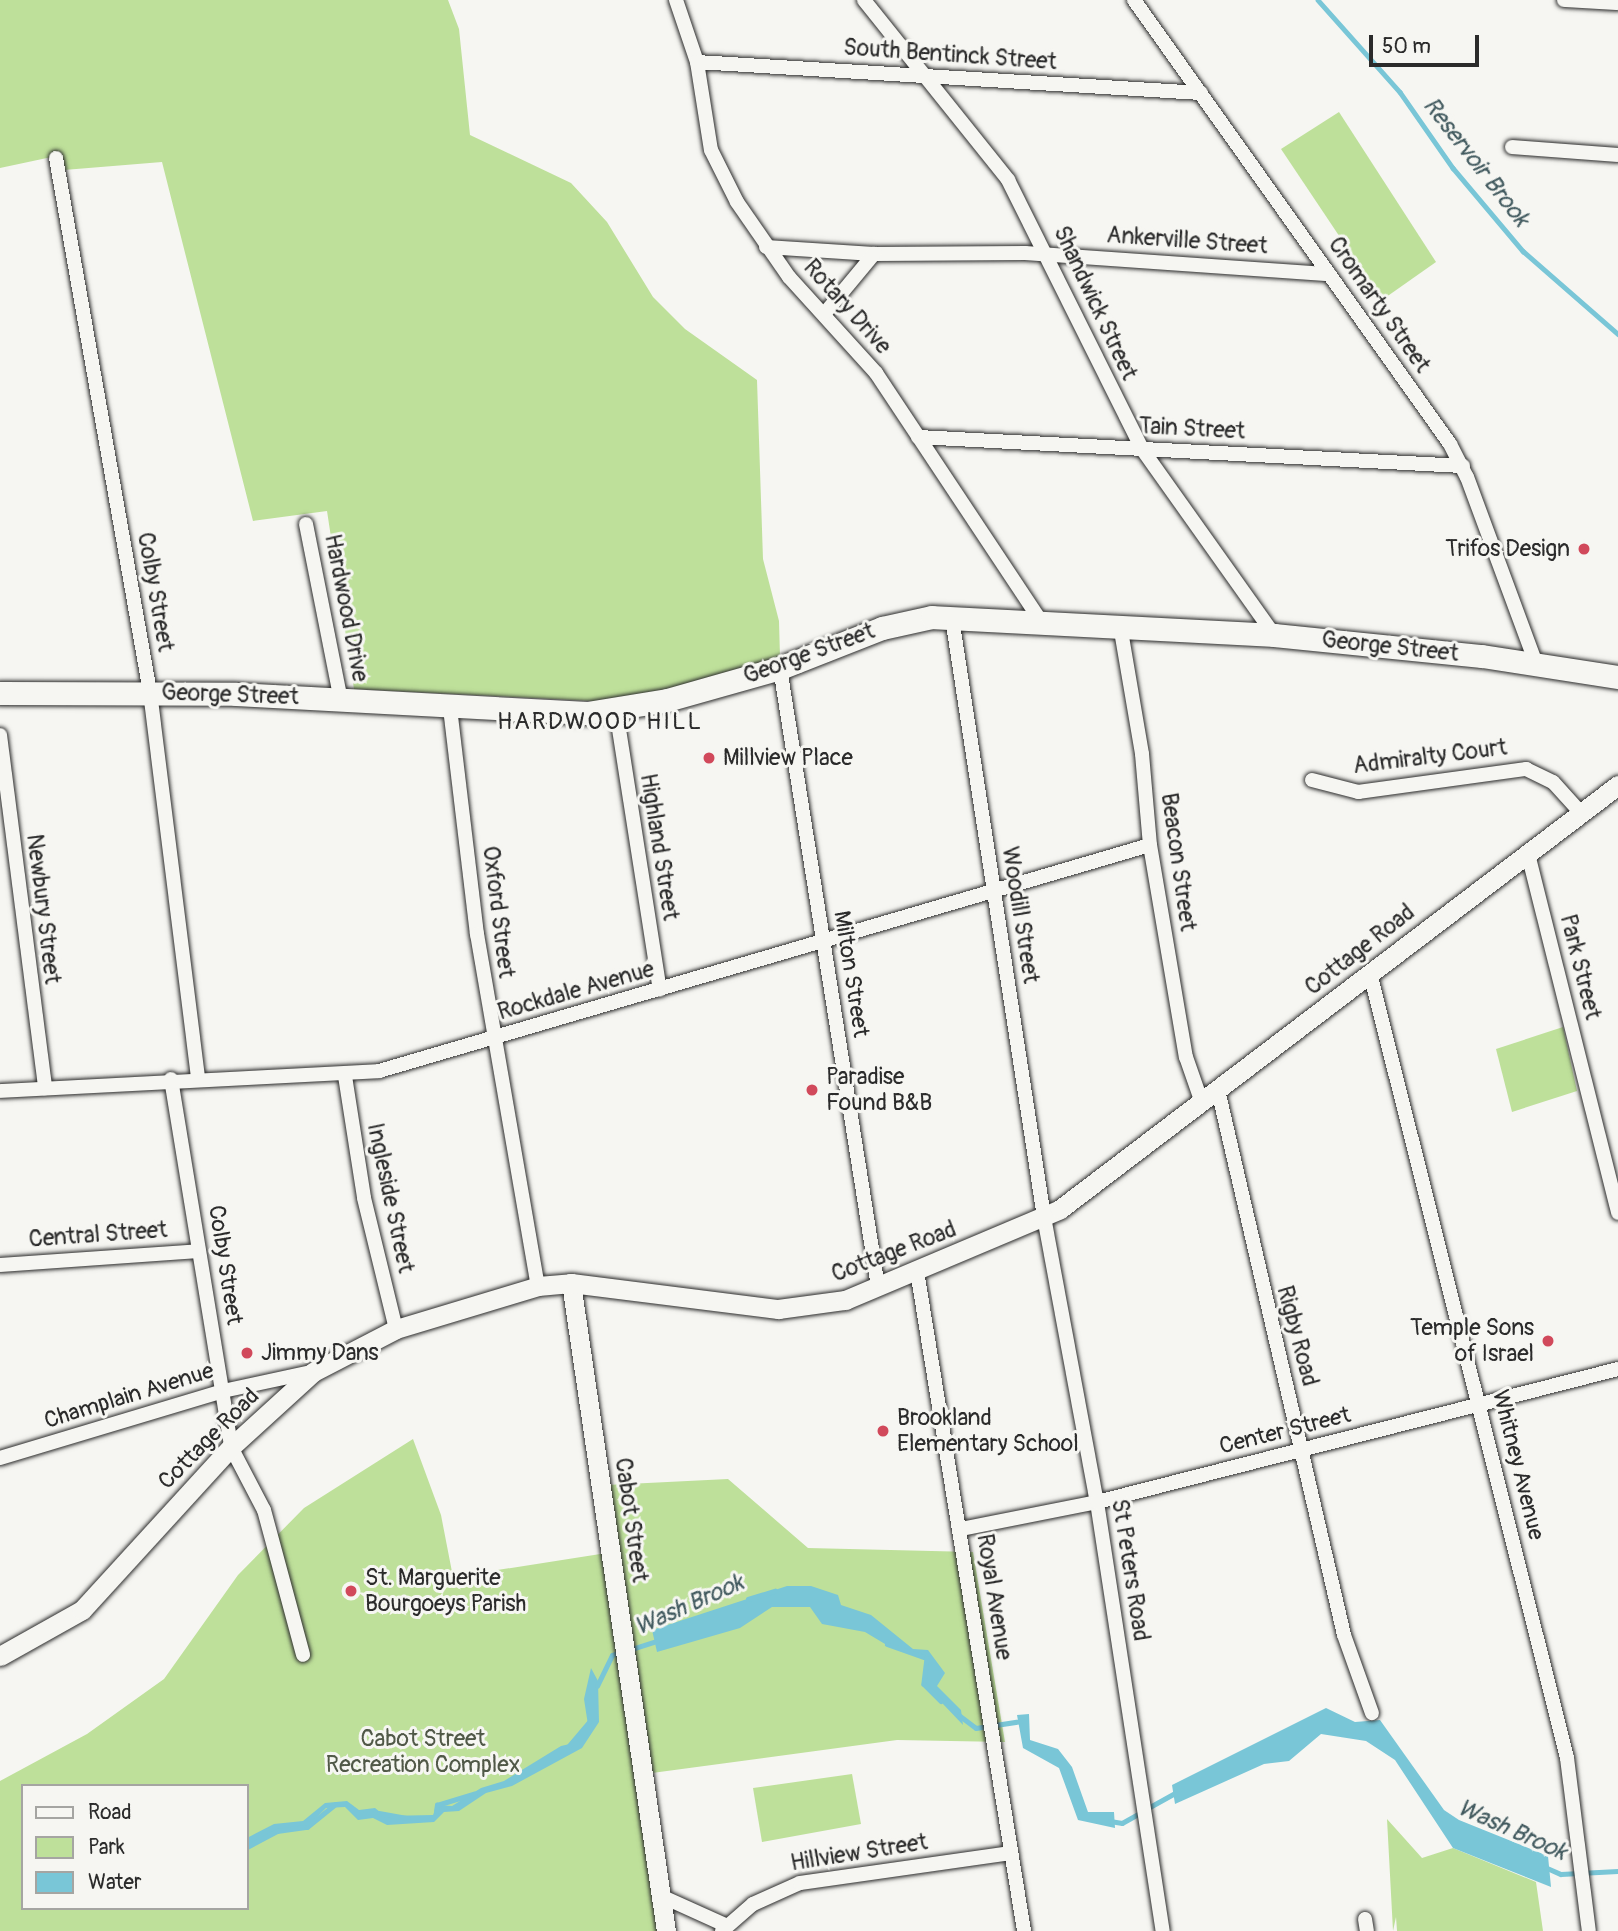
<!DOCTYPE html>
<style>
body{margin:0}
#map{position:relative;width:1618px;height:1931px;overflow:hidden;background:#f6f6f2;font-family:Pangolin,sans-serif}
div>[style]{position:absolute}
.green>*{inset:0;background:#bee09a}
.water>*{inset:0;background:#79c6d7}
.stream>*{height:4.5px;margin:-2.25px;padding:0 2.25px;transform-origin:2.25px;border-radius:2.25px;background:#79c6d7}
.roads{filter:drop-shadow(0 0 2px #2b2b2b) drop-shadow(0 0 2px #2b2b2b)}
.street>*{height:14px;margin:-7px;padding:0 7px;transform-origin:7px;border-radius:7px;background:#f6f6f2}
.secondary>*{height:19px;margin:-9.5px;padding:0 9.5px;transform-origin:9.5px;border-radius:9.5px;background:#f6f6f2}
.primary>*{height:23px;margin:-11.5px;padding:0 11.5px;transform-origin:11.5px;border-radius:11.5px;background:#f6f6f2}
.dots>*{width:19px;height:19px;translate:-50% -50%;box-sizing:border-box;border:4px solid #f6f6f2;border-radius:50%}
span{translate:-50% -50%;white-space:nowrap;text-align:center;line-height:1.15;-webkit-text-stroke:6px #f6f6f2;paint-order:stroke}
.street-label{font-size:23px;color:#2b2b2b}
.poi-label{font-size:23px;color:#2b2b2b}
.right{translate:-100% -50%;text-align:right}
.left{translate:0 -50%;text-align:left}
.park-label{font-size:23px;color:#505847}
.water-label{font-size:24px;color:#425a5f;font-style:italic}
.neighbourhood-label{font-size:24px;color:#2b2b2b;letter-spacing:2px}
.legend{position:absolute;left:21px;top:1784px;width:228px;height:126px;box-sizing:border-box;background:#f6f6f2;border:2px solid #a5a5a2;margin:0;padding:9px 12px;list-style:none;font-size:21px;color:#2b2b2b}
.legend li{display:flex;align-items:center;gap:14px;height:35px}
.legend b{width:35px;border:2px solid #a5a5a2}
.scale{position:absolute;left:1369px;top:35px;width:110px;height:32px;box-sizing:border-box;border:4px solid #2b2b2b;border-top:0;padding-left:9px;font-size:21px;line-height:24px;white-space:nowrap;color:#2b2b2b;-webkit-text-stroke:5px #f6f6f2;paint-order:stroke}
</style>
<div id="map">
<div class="green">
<div style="clip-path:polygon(0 0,448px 0,459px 29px,470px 135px,571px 183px,607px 222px,653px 297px,685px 329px,757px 380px,763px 559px,779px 621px,780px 657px,648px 697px,613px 702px,354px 689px,327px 511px,253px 521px,162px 162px,64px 170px,61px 155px,0 168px)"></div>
<div style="clip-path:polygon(1339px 112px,1436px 262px,1382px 300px,1281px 149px)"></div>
<div style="clip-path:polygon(1563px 1027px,1577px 1091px,1512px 1112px,1496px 1049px)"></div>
<div style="clip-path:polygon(evenodd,413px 1439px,441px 1515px,453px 1577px,613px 1552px,607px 1485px,728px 1479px,808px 1548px,973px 1552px,1005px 1742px,897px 1740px,652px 1773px,674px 1931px,0 1931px,0 1781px,87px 1734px,164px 1679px,238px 1575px,304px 1508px,413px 1439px,23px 1786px,247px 1786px,247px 1908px,23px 1908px,23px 1786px)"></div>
<div style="clip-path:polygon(852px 1774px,861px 1824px,762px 1842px,753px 1788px)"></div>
<div style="clip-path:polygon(1387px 1819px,1422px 1858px,1453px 1848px,1536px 1882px,1543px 1931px,1397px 1931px,1396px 1917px,1393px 1931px)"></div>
</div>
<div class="water">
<div style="clip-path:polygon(787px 1586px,811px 1586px,838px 1595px,841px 1605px,871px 1615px,913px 1649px,928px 1650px,945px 1673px,937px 1686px,961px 1710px,963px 1725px,924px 1684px,927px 1658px,890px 1647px,865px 1632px,822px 1624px,810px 1607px,772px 1607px,740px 1628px,657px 1652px,652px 1630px)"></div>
<div style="clip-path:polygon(591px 1668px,598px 1681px,599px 1722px,582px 1748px,512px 1786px,486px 1793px,459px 1811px,444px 1812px,434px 1822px,387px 1825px,373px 1818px,358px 1820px,345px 1807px,326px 1808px,307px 1827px,277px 1831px,247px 1846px,247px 1838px,274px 1824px,303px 1821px,325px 1803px,347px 1801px,359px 1810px,375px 1808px,385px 1816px,433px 1815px,437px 1805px,452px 1806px,481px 1788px,504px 1781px,561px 1746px,574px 1743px,588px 1725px,584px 1699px)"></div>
<div style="clip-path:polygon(1326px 1708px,1355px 1722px,1380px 1720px,1444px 1810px,1459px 1820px,1548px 1856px,1551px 1887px,1453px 1848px,1395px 1760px,1366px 1741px,1321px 1734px,1289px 1761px,1264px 1764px,1175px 1804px,1172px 1785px)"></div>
<div style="clip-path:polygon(1029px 1714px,1030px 1740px,1058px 1749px,1072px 1767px,1088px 1812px,1114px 1812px,1115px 1828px,1078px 1820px,1059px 1768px,1023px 1748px,1017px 1715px)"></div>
</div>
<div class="stream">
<div style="left:1318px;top:0;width:123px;rotate:48.3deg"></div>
<div style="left:1400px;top:92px;width:93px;rotate:55.1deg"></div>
<div style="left:1453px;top:168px;width:109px;rotate:49.9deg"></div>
<div style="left:1523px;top:251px;width:126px;rotate:41.1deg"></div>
<div style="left:748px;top:1599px;width:28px;rotate:-17deg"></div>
<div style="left:887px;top:1644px;width:42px;rotate:19.3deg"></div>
<div style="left:927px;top:1658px;width:26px;rotate:97deg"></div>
<div style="left:924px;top:1684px;width:24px;rotate:45deg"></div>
<div style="left:629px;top:1650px;width:29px;rotate:-18deg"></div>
<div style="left:597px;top:1686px;width:34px;rotate:-64deg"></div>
<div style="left:612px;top:1655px;width:9px;rotate:-21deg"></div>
<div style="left:959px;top:1715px;width:21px;rotate:37deg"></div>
<div style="left:976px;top:1728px;width:47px;rotate:-8.7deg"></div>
<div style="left:568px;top:1747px;width:33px;rotate:-50deg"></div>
<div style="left:1148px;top:1808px;width:33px;rotate:-29deg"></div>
<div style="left:436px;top:1811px;width:6px;rotate:-81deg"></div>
<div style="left:437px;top:1805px;width:39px;rotate:-17deg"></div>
<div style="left:379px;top:1813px;width:29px;rotate:10deg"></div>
<div style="left:1110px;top:1821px;width:12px;rotate:9deg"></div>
<div style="left:1122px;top:1823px;width:21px;rotate:-29deg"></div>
<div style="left:247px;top:1847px;width:34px;rotate:-28deg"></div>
<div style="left:277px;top:1831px;width:30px;rotate:-8deg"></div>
<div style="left:307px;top:1827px;width:36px;rotate:-39deg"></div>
<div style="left:1545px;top:1867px;width:17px;rotate:24deg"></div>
<div style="left:1561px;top:1874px;width:57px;rotate:-3deg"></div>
</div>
<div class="roads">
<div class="street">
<div style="left:676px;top:0;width:65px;rotate:71.3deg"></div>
<div style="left:697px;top:62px;width:89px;rotate:81deg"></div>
<div style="left:711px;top:150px;width:58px;rotate:63.4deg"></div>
<div style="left:737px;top:202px;width:91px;rotate:55.3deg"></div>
<div style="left:789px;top:277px;width:130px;rotate:47.8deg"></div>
<div style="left:876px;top:373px;width:296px;rotate:56.4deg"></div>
<div style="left:864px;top:0;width:231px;rotate:51.3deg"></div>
<div style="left:1008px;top:180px;width:301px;rotate:63.5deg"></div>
<div style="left:1142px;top:449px;width:228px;rotate:54.6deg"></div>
<div style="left:1134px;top:0;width:545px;rotate:54.56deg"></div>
<div style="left:1450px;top:444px;width:37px;rotate:63deg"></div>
<div style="left:1467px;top:477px;width:199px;rotate:69.7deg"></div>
<div style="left:1564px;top:0;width:54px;rotate:3.2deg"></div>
<div style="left:697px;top:62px;width:505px;rotate:3.52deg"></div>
<div style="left:1512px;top:147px;width:106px;rotate:4.3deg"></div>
<div style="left:56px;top:158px;width:542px;rotate:80.02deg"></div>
<div style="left:150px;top:692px;width:389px;rotate:82.9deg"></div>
<div style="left:766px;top:247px;width:108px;rotate:3.7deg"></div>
<div style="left:874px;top:254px;width:151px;rotate:-0.4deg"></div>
<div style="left:1025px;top:253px;width:305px;rotate:4deg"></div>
<div style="left:825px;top:313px;width:77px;rotate:-50.3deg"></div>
<div style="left:918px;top:437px;width:546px;rotate:3.05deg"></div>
<div style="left:306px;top:524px;width:180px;rotate:78.8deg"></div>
<div style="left:952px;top:618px;width:606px;rotate:81.27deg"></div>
<div style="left:1044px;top:1217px;width:290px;rotate:79.5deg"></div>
<div style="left:1097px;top:1502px;width:434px;rotate:81.3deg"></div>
<div style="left:1120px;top:625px;width:131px;rotate:80.3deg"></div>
<div style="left:1142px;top:754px;width:91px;rotate:85deg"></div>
<div style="left:1150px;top:845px;width:215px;rotate:80.4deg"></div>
<div style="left:1186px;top:1057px;width:49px;rotate:70.8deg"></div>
<div style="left:780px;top:668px;width:627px;rotate:81deg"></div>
<div style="left:450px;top:708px;width:228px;rotate:83.2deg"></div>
<div style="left:477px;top:934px;width:357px;rotate:80.2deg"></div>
<div style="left:616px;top:710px;width:283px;rotate:81.1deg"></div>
<div style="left:0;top:735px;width:356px;rotate:82.7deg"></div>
<div style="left:1312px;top:780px;width:48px;rotate:14.6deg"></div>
<div style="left:1358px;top:792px;width:170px;rotate:-7.8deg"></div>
<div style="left:1526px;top:769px;width:30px;rotate:26deg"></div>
<div style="left:1553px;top:782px;width:42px;rotate:47.9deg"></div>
<div style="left:1528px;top:854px;width:370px;rotate:75.9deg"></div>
<div style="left:1370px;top:973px;width:809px;rotate:75.91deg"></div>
<div style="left:1567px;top:1758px;width:174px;rotate:82.8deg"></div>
<div style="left:345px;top:1076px;width:123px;rotate:81.1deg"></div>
<div style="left:364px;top:1198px;width:135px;rotate:76.3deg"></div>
<div style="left:171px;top:1079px;width:373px;rotate:80.7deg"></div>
<div style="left:231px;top:1447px;width:71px;rotate:62.4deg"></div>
<div style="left:264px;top:1510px;width:150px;rotate:74.9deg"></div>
<div style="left:1218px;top:1090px;width:559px;rotate:76.98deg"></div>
<div style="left:1344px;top:1635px;width:83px;rotate:70.3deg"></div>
<div style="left:0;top:1091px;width:380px;rotate:-3deg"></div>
<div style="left:379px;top:1071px;width:803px;rotate:-16.34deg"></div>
<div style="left:0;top:1265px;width:199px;rotate:-4deg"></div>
<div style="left:917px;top:1271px;width:669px;rotate:80.79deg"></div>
<div style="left:0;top:1458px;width:233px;rotate:-16.7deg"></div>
<div style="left:223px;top:1391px;width:91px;rotate:-12.1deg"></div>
<div style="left:961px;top:1529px;width:139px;rotate:-11.2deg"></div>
<div style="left:1097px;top:1502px;width:538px;rotate:-14.32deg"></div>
<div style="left:661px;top:1896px;width:72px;rotate:24.4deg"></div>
<div style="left:1365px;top:1919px;width:12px;rotate:81deg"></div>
<div style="left:722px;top:1931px;width:41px;rotate:-41.1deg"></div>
<div style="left:753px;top:1904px;width:51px;rotate:-24.1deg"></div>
<div style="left:800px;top:1883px;width:213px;rotate:-8.1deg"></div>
</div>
<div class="secondary">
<div style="left:571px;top:1283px;width:655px;rotate:81.66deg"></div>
<div style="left:0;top:1656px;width:94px;rotate:-29.3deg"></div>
<div style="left:82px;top:1610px;width:221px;rotate:-47.6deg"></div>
<div style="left:231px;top:1447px;width:111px;rotate:-42.4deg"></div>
<div style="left:313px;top:1372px;width:93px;rotate:-27.4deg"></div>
<div style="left:396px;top:1329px;width:148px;rotate:-16.8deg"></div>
<div style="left:538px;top:1286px;width:33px;rotate:-5deg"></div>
<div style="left:571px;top:1283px;width:209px;rotate:7.2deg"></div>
<div style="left:778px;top:1309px;width:68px;rotate:-7.7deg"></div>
<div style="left:845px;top:1300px;width:233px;rotate:-22.9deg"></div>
<div style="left:1060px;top:1209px;width:701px;rotate:-37.23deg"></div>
</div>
<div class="primary">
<div style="left:0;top:693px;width:236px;rotate:0.2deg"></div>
<div style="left:236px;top:694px;width:352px;rotate:3.1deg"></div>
<div style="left:587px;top:713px;width:81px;rotate:-9.2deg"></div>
<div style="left:667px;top:700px;width:117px;rotate:-15.8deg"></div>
<div style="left:780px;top:668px;width:110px;rotate:-21.4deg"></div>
<div style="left:882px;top:628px;width:51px;rotate:-12.4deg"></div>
<div style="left:932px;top:617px;width:342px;rotate:3deg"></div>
<div style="left:1274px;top:635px;width:209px;rotate:5.8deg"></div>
<div style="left:1482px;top:656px;width:138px;rotate:8.8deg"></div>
</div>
</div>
<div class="dots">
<div style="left:1584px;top:549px;background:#d1495b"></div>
<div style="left:709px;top:758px;background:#d1495b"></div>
<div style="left:812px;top:1090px;background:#d1495b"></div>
<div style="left:1548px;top:1341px;background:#d1495b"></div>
<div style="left:247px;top:1353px;background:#d1495b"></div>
<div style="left:883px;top:1431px;background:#d1495b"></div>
<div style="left:351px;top:1591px;background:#d1495b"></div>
</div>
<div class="street-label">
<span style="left:950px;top:55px;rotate:4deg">South Bentinck Street</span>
<span style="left:1187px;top:241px;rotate:4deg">Ankerville Street</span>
<span style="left:1095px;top:303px;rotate:65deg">Shandwick Street</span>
<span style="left:1379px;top:305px;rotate:55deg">Cromarty Street</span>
<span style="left:847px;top:307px;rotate:48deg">Rotary Drive</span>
<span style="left:1192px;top:429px;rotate:3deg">Tain Street</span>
<span style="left:155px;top:592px;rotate:80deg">Colby Street</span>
<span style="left:346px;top:608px;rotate:79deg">Hardwood Drive</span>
<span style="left:1390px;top:647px;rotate:6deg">George Street</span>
<span style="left:809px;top:654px;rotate:-20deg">George Street</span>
<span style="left:230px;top:695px;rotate:2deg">George Street</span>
<span style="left:1430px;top:757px;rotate:-7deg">Admiralty Court</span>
<span style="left:659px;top:847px;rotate:81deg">Highland Street</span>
<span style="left:1178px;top:862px;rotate:82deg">Beacon Street</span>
<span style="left:43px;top:909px;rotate:83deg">Newbury Street</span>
<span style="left:498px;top:912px;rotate:83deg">Oxford Street</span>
<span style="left:1020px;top:915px;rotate:81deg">Woodill Street</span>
<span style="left:1360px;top:950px;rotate:-38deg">Cottage Road</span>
<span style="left:1580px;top:967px;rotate:76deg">Park Street</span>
<span style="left:851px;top:974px;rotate:81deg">Milton Street</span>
<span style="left:576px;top:991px;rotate:-16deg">Rockdale Avenue</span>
<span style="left:390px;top:1198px;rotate:78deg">Ingleside Street</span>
<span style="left:98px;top:1235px;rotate:-4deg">Central Street</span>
<span style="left:894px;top:1252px;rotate:-21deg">Cottage Road</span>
<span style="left:225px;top:1265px;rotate:81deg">Colby Street</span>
<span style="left:1297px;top:1336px;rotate:75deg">Rigby Road</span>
<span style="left:129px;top:1396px;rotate:-17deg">Champlain Avenue</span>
<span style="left:1285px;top:1431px;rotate:-14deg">Center Street</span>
<span style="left:209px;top:1439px;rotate:-45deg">Cottage Road</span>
<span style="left:1518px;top:1465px;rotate:76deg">Whitney Avenue</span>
<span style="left:631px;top:1520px;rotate:82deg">Cabot Street</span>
<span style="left:1130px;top:1570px;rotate:81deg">St Peters Road</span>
<span style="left:994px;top:1597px;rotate:81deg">Royal Avenue</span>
<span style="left:859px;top:1853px;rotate:-9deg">Hillview Street</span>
</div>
<div class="poi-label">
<span class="right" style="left:1570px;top:549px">Trifos Design</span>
<span class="left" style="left:723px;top:758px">Millview Place</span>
<span class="left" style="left:826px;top:1090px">Paradise<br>Found B&amp;B</span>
<span class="right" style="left:1534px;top:1341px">Temple Sons<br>of Israel</span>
<span class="left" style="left:261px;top:1353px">Jimmy Dans</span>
<span class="left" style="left:897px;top:1431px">Brookland<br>Elementary School</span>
<span class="left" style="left:365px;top:1591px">St. Marguerite<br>Bourgoeys Parish</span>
</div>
<div class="park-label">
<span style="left:423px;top:1752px">Cabot Street<br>Recreation Complex</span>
</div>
<div class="water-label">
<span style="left:1476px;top:162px;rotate:52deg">Reservoir Brook</span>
<span style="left:689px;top:1605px;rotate:-24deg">Wash Brook</span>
<span style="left:1512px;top:1830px;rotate:24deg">Wash Brook</span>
</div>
<div class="neighbourhood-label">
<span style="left:600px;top:722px">HARDWOOD HILL</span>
</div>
<ul class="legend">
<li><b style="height:9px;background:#f6f6f2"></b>Road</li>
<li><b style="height:19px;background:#bee09a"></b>Park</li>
<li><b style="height:19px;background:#79c6d7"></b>Water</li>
</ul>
<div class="scale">50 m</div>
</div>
